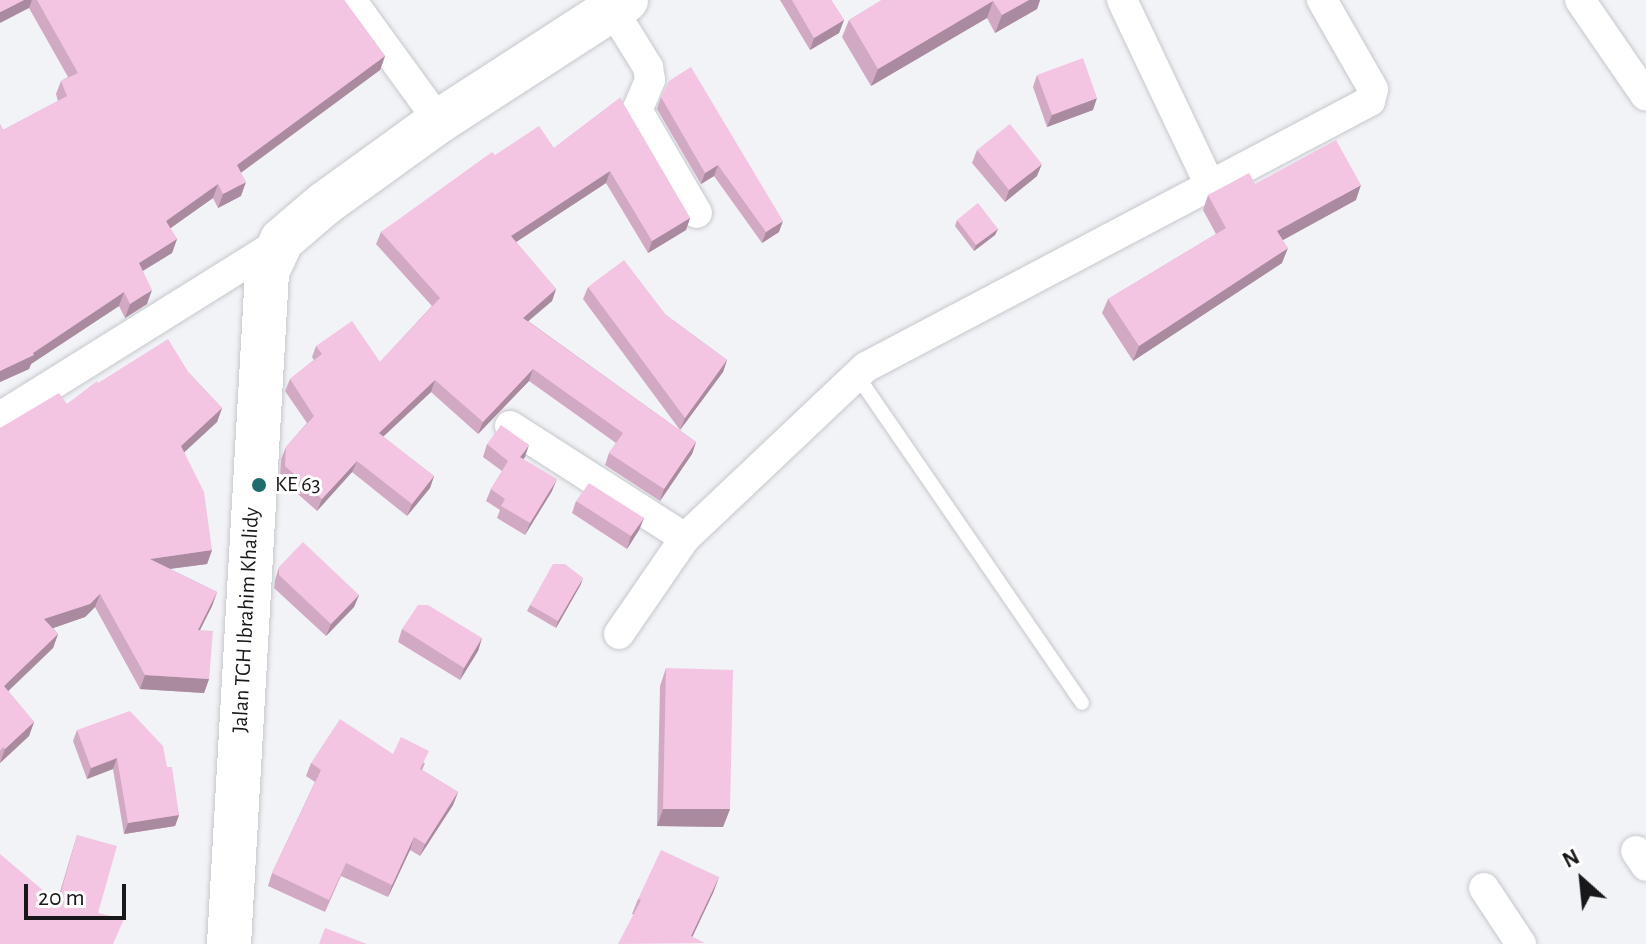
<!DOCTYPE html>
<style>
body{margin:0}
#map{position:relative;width:1646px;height:944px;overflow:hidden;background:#f1f3f7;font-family:"Alegreya Sans",sans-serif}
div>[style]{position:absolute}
.roads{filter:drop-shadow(0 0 2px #c6c8cb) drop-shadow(0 0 2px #c6c8cb)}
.service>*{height:14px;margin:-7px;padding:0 7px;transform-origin:7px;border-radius:7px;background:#fff}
.minor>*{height:30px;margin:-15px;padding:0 15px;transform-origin:15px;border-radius:15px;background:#fff}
.primary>*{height:44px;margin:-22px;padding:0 22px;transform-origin:22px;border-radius:22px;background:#fff}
.wall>*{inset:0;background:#d1a9c3}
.shaded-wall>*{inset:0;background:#aa8a9f}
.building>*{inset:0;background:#f3c5e3}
.dots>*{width:22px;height:22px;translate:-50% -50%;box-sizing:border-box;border:4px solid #fff;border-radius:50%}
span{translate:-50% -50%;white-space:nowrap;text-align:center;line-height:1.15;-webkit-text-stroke:6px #fff;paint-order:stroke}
.poi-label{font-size:22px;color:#18181a}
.left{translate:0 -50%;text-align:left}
.street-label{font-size:22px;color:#18181a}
.north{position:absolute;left:1542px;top:840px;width:80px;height:80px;-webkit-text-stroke:6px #fff;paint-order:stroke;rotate:333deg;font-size:22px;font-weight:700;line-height:32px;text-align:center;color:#18181a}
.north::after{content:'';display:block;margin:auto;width:28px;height:36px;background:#18181a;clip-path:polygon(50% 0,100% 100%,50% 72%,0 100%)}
.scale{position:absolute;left:24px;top:884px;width:102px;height:36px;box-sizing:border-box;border:4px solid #18181a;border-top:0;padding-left:10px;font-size:24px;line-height:28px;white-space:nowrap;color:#18181a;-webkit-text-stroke:6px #fff;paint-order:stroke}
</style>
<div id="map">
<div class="roads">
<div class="service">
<div style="left:856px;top:374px;width:399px;rotate:55.5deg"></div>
</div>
<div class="minor">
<div style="left:351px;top:0;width:150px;rotate:54deg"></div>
<div style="left:1122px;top:0;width:203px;rotate:64.6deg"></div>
<div style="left:1580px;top:0;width:116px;rotate:55.5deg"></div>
<div style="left:612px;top:9px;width:68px;rotate:58.2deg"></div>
<div style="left:648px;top:67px;width:13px;rotate:81deg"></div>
<div style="left:650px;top:80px;width:33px;rotate:113deg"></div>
<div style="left:637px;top:110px;width:119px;rotate:59.8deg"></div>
<div style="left:0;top:417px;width:330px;rotate:-32deg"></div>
<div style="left:510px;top:426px;width:208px;rotate:32.6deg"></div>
<div style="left:685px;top:538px;width:249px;rotate:-43.4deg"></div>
<div style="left:866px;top:367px;width:570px;rotate:-27.82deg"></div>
<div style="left:1370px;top:101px;width:12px;rotate:-76deg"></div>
<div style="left:1373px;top:89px;width:103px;rotate:-119.8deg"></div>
<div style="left:619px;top:634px;width:116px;rotate:-55.5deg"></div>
<div style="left:1636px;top:851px;width:18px;rotate:56deg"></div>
<div style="left:1484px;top:888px;width:67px;rotate:56.5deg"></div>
</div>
<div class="primary">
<div style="left:229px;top:944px;width:673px;rotate:-86.76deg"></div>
<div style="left:267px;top:272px;width:35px;rotate:-65deg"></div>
<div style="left:282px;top:240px;width:55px;rotate:-40.6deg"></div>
<div style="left:324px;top:204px;width:142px;rotate:-35.8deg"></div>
<div style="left:439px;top:121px;width:223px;rotate:-32.9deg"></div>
</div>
</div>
<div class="wall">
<div style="clip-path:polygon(0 0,344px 0,385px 56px,380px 70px,241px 173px,241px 196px,218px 208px,213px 198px,170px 228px,177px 239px,172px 253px,143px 271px,147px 304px,125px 318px,119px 306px,31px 364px,29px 369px,0 382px,0 124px,3px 130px,58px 101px,56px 94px,61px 81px,68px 77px,29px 8px)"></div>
<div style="clip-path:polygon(780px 0,831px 0,844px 20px,839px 33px,810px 50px)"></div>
<div style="clip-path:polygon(882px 0,1040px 0,1037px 9px,995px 33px,987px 18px,871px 86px,842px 37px,849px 20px)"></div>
<div style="clip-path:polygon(1037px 75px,1093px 110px,1047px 127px,1033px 87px)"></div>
<div style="clip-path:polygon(661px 97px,779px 232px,762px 243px,714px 176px,701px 184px,657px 109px)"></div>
<div style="clip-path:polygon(620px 98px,690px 218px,686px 230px,648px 253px,606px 183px,516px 242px,556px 289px,552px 301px,528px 321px,696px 442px,692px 454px,660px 501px,605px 465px,609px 453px,616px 443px,529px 381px,478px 434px,431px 392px,383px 437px,434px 476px,430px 488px,407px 516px,352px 472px,317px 511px,280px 478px,281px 459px,286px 447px,307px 423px,285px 391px,290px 379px,314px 360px,312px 357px,316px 346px,380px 362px,432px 306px,376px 244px,381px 232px,495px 155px,554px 148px)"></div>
<div style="clip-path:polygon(977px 150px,1037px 176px,1005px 202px,972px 163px)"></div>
<div style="clip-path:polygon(1255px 184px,1356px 200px,1283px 240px,1282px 263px,1133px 361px,1102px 313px,1108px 299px,1216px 234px,1203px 210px,1208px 195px)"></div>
<div style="clip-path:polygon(957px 220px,998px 229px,995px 235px,974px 251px,955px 226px)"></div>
<div style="clip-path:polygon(588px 287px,666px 315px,727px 360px,723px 372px,680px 430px,583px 299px)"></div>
<div style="clip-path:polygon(189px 373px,222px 408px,217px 422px,184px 452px,212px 550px,207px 564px,170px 569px,217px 592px,212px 606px,200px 630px,209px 679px,204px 693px,140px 689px,95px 607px,85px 617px,53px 628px,58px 634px,53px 648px,8px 691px,34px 722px,29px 736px,0 763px,0 428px,67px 404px,98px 383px)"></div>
<div style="clip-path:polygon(487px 444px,525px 457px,523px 459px,552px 491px,525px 535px,497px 518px,500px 510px,486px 501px,491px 489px,502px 471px,483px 457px)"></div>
<div style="clip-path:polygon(576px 501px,644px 518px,639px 530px,627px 549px,572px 513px)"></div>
<div style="clip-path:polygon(279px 567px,359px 595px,354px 607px,326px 636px,274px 588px,275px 580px)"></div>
<div style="clip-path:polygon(581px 584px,556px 628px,527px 611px,530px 605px)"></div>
<div style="clip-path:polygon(402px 629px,482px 638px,478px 651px,460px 680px,398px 642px)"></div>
<div style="clip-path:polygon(666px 668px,730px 809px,723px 827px,657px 826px,660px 686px)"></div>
<div style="clip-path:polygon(77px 730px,167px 767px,179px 815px,175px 826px,124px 834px,113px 769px,87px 779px,73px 741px)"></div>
<div style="clip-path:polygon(393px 754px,425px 763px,422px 770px,458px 792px,453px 805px,420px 856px,410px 850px,388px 897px,341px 876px,325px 912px,268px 886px,272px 873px,315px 782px,306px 776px,311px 763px)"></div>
<div style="clip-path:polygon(77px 835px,98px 913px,119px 932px,57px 902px)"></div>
<div style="clip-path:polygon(719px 877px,713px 893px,692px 937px,632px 914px,638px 899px)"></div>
</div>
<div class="shaded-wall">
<div style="clip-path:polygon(24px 0,32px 0,29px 8px,0 23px,0 12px)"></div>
<div style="clip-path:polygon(1029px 0,1040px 0,1037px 9px,995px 33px,1002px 15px)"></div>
<div style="clip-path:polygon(993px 1px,987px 18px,871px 86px,878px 69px)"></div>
<div style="clip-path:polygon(844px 20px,839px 33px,810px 50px,814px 38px)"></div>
<div style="clip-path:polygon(385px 56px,380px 70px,232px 179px,237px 165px)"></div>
<div style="clip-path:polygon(1097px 98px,1093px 110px,1047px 127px,1052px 115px)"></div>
<div style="clip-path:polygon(1042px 164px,1037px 176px,1005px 202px,1009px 190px)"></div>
<div style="clip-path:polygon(718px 165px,714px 176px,701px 184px,705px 173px)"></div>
<div style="clip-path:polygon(610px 171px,606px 183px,507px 248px,511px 236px)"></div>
<div style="clip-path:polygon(246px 182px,241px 196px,218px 208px,223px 194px)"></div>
<div style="clip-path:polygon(218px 184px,213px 198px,161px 235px,166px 221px)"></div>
<div style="clip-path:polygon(1361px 185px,1356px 200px,1272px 246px,1277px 231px)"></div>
<div style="clip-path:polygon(690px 218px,686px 230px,648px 253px,652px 241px)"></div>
<div style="clip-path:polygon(783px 221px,779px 232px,762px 243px,766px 232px)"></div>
<div style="clip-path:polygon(998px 229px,995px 235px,974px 251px,976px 245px)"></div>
<div style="clip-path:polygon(177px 239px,172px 253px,134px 276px,139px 263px)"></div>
<div style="clip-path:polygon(1288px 248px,1282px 263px,1133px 361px,1139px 346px)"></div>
<div style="clip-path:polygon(556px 289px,552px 301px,518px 330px,523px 318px)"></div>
<div style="clip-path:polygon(152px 290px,147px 304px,125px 318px,130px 304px)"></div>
<div style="clip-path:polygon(124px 292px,119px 306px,31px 364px,29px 369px,0 382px,0 371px,33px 353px)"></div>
<div style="clip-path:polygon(727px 360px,723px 372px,680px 430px,685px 418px)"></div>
<div style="clip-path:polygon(533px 369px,529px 381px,478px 434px,483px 422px)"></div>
<div style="clip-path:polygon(435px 380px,431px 392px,374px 445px,379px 433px)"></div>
<div style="clip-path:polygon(222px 408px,217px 422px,176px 460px,181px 446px)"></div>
<div style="clip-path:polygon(696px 442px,692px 454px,660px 501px,664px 489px)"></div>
<div style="clip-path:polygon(529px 445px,525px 457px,516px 469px,520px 457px)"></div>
<div style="clip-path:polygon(357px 461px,352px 472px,317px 511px,322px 499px)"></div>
<div style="clip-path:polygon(434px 476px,430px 488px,407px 516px,412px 504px)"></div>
<div style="clip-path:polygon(557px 479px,552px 491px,525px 535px,530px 523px)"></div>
<div style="clip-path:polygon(644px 518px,639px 530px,627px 549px,631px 536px)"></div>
<div style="clip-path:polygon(212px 550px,207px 564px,145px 572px,150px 559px)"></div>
<div style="clip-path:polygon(583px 578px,581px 584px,556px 628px,558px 621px)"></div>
<div style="clip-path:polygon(217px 592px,212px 606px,193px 644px,198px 630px)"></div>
<div style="clip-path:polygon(100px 594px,95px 607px,85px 617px,39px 633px,44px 619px)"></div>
<div style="clip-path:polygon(359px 595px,354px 607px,326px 636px,331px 624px)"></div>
<div style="clip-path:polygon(58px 634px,53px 648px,0 699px,4px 686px)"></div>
<div style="clip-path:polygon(482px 638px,478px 651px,460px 680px,464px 668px)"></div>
<div style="clip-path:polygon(145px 675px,209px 679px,204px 693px,140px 689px)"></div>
<div style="clip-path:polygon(34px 722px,29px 736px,0 763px,5px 749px)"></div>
<div style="clip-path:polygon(117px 758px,113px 769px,87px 779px,91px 768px)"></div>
<div style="clip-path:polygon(458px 792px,453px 805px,420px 856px,425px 844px)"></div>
<div style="clip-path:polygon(663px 809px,730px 809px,723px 827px,657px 826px)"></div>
<div style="clip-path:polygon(179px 815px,175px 826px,124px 834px,128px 823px)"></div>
<div style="clip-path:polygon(414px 837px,410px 850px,388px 897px,392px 885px)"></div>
<div style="clip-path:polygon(719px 877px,713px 893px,689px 944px,691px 936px)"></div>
</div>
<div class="building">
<div style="clip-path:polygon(0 0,24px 0,0 12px)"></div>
<div style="clip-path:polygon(37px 0,344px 0,385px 56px,237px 165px,246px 182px,223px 194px,218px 184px,166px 221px,177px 239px,139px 263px,152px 290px,130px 304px,124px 292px,33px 353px,34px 355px,0 371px,0 124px,3px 130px,67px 96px,61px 81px,78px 73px)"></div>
<div style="clip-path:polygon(792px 0,831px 0,844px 20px,814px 38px)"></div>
<div style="clip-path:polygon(882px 0,1029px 0,1002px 15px,993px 1px,878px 69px,849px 20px)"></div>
<div style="clip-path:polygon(1083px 58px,1097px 98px,1052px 115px,1037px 75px)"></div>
<div style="clip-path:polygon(691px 67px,783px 221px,766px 232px,718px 165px,705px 173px,661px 97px,669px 81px)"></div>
<div style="clip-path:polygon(620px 98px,690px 218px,652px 241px,610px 171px,511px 236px,556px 289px,523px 318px,696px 442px,664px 489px,609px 453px,623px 433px,533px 369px,483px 422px,435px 380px,379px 433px,434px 476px,412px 504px,357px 461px,322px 499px,285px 466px,286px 447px,314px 416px,290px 379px,322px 354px,316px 346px,352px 321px,380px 362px,440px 298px,381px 232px,492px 152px,495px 155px,539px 126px,554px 148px)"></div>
<div style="clip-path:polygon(1010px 124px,1042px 164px,1009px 190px,977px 150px)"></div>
<div style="clip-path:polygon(1336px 140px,1361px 185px,1277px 231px,1288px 248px,1139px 346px,1108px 299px,1226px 228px,1208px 195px,1249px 173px,1255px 184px)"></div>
<div style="clip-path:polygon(978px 203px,998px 229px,976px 245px,957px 220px)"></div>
<div style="clip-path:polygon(624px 260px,666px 315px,727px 360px,685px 418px,588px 287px)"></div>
<div style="clip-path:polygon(168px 339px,189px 373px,222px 408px,181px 446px,204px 492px,212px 550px,150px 559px,217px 592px,198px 630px,213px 631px,209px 679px,145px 675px,100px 594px,90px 604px,44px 619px,58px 634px,4px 686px,34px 722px,5px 749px,3px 747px,0 751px,0 428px,59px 393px,67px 404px,97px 381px,98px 383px)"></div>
<div style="clip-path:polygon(501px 425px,529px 445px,520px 457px,557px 479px,530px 523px,501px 506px,505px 499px,491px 489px,508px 461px,487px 444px)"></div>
<div style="clip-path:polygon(589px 483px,644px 518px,631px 536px,576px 501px)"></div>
<div style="clip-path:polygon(303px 542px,359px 595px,331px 624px,279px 575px,279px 567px)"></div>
<div style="clip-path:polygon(553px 564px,565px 564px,583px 578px,558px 621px,530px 605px)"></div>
<div style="clip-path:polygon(418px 605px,428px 605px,482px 638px,464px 668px,402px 629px)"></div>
<div style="clip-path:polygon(666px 668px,733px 670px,730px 809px,663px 809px)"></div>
<div style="clip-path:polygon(130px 711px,163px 746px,167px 767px,172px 767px,179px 815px,128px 823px,117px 758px,91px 768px,77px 730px)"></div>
<div style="clip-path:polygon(340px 719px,393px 754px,401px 737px,429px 751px,420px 769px,458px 792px,425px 844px,414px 837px,392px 885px,346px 863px,329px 900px,272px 873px,321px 770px,311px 763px)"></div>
<div style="clip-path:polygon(77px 835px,117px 846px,98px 913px,124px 919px,113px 944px,0 944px,0 854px,58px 903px)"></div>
<div style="clip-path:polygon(661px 850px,719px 877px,691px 936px,705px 943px,618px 944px,641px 900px,638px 899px)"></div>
<div style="clip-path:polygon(325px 928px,367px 944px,319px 944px)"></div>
</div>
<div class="dots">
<div style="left:259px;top:485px;background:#206c6c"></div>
</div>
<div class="poi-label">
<span class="left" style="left:275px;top:485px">KE 63</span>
</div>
<div class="street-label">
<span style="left:246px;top:620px;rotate:-87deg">Jalan TGH Ibrahim Khalidy</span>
</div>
<div class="north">N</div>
<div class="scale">20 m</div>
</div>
